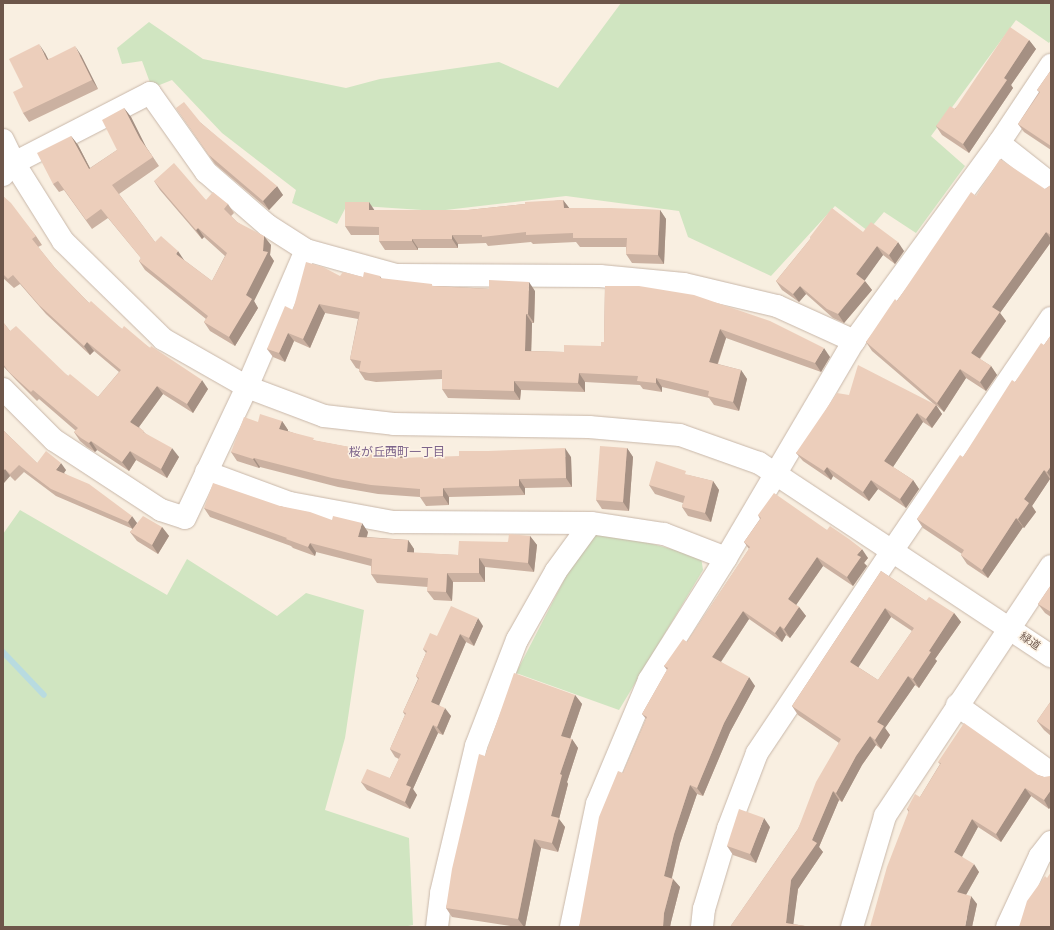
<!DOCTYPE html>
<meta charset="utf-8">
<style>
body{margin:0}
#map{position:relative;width:1054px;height:930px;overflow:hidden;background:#f9efe1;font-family:"Public Sans","Noto Sans JP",sans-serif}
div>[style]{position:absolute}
.green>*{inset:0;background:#d0e5c1}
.stream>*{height:6px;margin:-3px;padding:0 3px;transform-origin:3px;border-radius:3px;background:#b8dbe0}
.roads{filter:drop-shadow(0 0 1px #c8b7a9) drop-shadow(0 0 1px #c8b7a9)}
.minor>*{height:22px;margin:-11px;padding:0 11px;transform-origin:11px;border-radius:11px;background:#fff}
.wall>*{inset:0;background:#cbb1a1}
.shaded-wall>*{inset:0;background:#a59083}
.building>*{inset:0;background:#eccebb}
span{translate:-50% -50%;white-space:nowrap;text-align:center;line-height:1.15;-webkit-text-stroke:3px #fdf3e6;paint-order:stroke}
.street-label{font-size:11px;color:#6d564a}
.neighbourhood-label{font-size:12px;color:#7c638a}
.frame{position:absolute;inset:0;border:4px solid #6d564a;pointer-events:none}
</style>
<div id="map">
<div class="green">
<div style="clip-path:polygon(621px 3px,1051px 3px,1051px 40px,1049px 43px,1016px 20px,931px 136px,965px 166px,916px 233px,884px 212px,868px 231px,835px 206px,771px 276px,688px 237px,679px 211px,566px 196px,437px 211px,347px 205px,337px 224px,292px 203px,296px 190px,222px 133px,172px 80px,152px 88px,142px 61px,122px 64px,117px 48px,149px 22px,203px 59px,346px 88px,380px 79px,499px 62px,558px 88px)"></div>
<div style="clip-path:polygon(20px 510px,167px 595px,187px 559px,277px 616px,306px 593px,364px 610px,345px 738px,325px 810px,409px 838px,413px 925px,403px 927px,3px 927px,3px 534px)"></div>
<div style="clip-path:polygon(601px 530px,701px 557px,703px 570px,619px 710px,516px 673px,579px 551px)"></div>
</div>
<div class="stream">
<div style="left:3px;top:652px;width:59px;rotate:46.4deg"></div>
</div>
<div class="roads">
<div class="minor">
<div style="left:3px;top:140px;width:25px;rotate:64deg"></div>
<div style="left:14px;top:163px;width:92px;rotate:57.9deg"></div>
<div style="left:63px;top:241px;width:140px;rotate:44.4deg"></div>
<div style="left:163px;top:339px;width:97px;rotate:29.7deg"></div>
<div style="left:247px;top:387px;width:82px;rotate:20.6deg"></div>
<div style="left:324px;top:416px;width:70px;rotate:6.5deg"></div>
<div style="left:394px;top:424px;width:195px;rotate:0.9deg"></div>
<div style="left:589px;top:427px;width:91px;rotate:5deg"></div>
<div style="left:680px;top:435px;width:84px;rotate:19.5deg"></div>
<div style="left:759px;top:463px;width:350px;rotate:33.5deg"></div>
<div style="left:999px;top:143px;width:66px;rotate:38.3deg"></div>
<div style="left:3px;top:175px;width:16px;rotate:-47deg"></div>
<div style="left:14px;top:163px;width:153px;rotate:-27.2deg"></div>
<div style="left:150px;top:93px;width:97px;rotate:54.7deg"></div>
<div style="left:206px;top:172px;width:81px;rotate:41deg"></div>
<div style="left:267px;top:225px;width:46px;rotate:32.7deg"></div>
<div style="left:306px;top:250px;width:93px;rotate:15.5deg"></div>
<div style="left:396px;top:275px;width:204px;rotate:0.3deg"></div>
<div style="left:600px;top:276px;width:84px;rotate:5.4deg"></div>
<div style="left:684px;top:284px;width:96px;rotate:13.3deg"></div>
<div style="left:777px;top:306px;width:85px;rotate:24.4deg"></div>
<div style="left:3px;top:389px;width:72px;rotate:45deg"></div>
<div style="left:54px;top:440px;width:128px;rotate:33.2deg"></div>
<div style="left:161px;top:510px;width:25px;rotate:18deg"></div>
<div style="left:185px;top:518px;width:145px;rotate:-64.7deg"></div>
<div style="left:247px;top:387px;width:149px;rotate:-66.7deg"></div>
<div style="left:206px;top:472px;width:90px;rotate:20.3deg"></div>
<div style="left:290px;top:503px;width:105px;rotate:10.5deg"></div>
<div style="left:393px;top:522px;width:198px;rotate:0.3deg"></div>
<div style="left:591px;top:523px;width:74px;rotate:8.6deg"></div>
<div style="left:664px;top:534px;width:66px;rotate:21.2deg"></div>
<div style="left:726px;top:558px;width:252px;rotate:-59.5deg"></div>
<div style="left:854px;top:341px;width:245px;rotate:-53.8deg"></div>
<div style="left:999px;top:143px;width:94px;rotate:-56.3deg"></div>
<div style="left:957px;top:705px;width:116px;rotate:35.9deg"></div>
<div style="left:437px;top:927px;width:34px;rotate:-83deg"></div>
<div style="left:441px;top:893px;width:151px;rotate:-76.6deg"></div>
<div style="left:476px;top:746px;width:114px;rotate:-68.9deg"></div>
<div style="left:517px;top:640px;width:79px;rotate:-60.5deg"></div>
<div style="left:556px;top:571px;width:59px;rotate:-53.9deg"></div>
<div style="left:571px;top:927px;width:126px;rotate:-78.1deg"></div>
<div style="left:597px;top:804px;width:134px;rotate:-67.2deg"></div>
<div style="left:649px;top:680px;width:144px;rotate:-57.7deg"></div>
<div style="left:702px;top:927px;width:18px;rotate:-84deg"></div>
<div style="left:704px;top:909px;width:84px;rotate:-73.3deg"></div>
<div style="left:728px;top:829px;width:81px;rotate:-69.1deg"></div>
<div style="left:757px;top:753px;width:243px;rotate:-56.2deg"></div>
<div style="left:892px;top:551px;width:282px;rotate:-55.7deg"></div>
<div style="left:852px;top:927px;width:116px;rotate:-73.4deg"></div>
<div style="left:885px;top:816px;width:300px;rotate:-56.4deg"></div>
<div style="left:1007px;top:927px;width:78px;rotate:-65.1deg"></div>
<div style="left:1040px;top:856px;width:18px;rotate:-52deg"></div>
</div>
</div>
<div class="wall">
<div style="clip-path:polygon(1029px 40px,1036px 49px,1011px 85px,1013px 88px,969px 153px,942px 135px,936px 126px)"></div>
<div style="clip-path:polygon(45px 53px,48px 59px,81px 55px,98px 89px,29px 122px,23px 113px,23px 87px)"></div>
<div style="clip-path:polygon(1051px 70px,1051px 150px,1024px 132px,1018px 124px,1039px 92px,1037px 90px)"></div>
<div style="clip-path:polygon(124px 108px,131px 117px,146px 147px,159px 166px,119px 194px,155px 242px,184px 260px,212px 281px,225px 256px,204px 237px,202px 239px,160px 190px,154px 181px,206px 200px,228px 204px,234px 213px,231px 216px,237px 222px,271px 245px,270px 255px,274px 261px,254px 301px,258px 308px,235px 346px,210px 331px,204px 322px,206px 319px,145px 270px,139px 261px,141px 258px,108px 218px,92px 229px,64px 190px,59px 192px,53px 184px,71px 136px,78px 145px,90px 168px,117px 150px)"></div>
<div style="clip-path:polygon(176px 108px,201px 123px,283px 195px,269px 210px,215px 164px)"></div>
<div style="clip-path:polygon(1051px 185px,1051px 242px,1000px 313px,1006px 321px,980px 359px,991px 366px,997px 375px,986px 391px,966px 378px,944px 412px,936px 405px,942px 414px,932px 428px,923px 422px,893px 467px,913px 480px,919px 489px,906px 508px,878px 489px,869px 501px,833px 476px,831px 480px,803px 461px,796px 453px,849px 395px,935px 405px,872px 351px,866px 342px,976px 196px,1045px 189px)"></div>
<div style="clip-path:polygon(3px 196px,36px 236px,42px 245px,38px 247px,55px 268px,89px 303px,122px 329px,150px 348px,208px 389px,193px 413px,163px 394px,139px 427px,146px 434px,179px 457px,167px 478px,136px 460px,129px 471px,97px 450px,95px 452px,87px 447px,80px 441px,74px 432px,76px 431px,39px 399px,37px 401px,16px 380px,3px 366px,3px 322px,10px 331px,68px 376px,98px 397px,119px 372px,94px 351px,90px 355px,46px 314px,20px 284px,14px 288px,3px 278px)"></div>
<div style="clip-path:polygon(563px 200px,569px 208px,660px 210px,666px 219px,664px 264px,632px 263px,626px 254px,626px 247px,580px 247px,576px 242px,533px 244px,531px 242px,488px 246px,486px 243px,458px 244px,458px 248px,418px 248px,418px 250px,385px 250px,379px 241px,379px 235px,351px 235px,345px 226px,374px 210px,468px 210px)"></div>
<div style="clip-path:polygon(863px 232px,904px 251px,895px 264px,883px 255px,864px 280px,872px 290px,844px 323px,833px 318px,806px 294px,799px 302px,782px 290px,776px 281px,811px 238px,810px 237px)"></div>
<div style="clip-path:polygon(340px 276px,363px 277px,380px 276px,382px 279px,434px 286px,535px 291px,534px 323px,532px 323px,531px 351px,564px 352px,601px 346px,604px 342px,605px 286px,830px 357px,821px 372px,726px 338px,718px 364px,741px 370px,747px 379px,739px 411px,714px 405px,709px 398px,662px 387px,662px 392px,643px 389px,640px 385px,585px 382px,585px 392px,521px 390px,520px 400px,448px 398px,442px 389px,442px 379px,376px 382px,365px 380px,359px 371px,359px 369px,356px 368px,350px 359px,358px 319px,325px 313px,310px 348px,294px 341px,285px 362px,273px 357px,267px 349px,293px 310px)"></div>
<div style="clip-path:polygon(1051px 335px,1051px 479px,1050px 479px,1032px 506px,1036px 512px,1024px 528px,1023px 527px,988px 578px,967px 564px,961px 555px,962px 554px,923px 528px,917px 519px,963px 457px,1015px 382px,1044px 345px)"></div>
<div style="clip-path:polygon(282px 421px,288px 430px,288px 431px,316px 441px,407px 458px,571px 457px,572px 487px,525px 488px,525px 495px,449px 497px,449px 505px,426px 506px,420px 497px,378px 494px,338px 487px,260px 467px,259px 468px,237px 461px,231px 452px,258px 422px)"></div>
<div style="clip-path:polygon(3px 430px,37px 463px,66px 470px,64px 473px,137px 523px,135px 526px,162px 527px,169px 536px,158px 554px,137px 541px,130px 532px,133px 529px,56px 496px,24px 472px,15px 481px,10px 476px,3px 484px)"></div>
<div style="clip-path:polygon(627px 448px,633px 457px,629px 511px,602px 509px,596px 500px)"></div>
<div style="clip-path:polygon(688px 475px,713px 481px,719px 490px,711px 522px,688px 516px,682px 507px,683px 503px,655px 494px,649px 485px)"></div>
<div style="clip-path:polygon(280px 506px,368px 532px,367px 537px,408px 540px,414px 549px,414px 553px,458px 555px,530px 536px,537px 545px,534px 572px,485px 567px,485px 582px,453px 582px,452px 601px,434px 600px,427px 591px,428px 587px,377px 583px,371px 574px,371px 566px,316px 552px,315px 556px,293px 548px,291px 546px,210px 517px,204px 508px)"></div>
<div style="clip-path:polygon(758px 515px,827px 530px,868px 558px,864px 563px,867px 566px,853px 586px,823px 566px,796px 605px,799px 607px,806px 616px,790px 638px,786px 635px,782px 642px,749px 619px,721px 662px,755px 686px,730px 732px,703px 796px,697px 794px,680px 843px,672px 878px,680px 887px,671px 922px,670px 927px,579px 927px,623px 773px,646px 719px,642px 714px,667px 670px,664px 666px,687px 642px,749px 549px,744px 542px,760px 519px)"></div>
<div style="clip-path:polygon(evenodd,881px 571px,926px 601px,954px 613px,961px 622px,935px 659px,937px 661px,919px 688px,915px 685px,885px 728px,890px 735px,881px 749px,876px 745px,862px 765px,842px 802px,839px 800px,819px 847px,823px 852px,798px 889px,793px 924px,811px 927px,730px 927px,798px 829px,839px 743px,798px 715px,792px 706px,881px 571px,891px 617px,912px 631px,878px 680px,858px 667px,891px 617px)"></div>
<div style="clip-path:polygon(1051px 585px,1051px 617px,1045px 613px,1038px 604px)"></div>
<div style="clip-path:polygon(483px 626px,474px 646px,466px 642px,439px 705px,451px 716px,443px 735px,438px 733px,413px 789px,417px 795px,410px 809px,367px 790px,361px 782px,390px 778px,399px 759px,395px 757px,390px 749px,405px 715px,403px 712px,418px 679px,416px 676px,426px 653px,423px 649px,437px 636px)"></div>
<div style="clip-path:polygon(575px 695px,582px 704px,570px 739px,572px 739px,578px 748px,567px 782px,568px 784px,559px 819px,565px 827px,558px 852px,541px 848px,525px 927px,517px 927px,452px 917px,446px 908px,485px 756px)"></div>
<div style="clip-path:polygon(1051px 701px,1051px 736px,1044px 730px,1037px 721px)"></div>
<div style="clip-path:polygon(938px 762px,1038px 775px,1044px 777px,1051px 777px,1051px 806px,1049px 809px,1031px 796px,1001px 842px,978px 827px,962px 857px,979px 872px,966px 895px,977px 904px,972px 927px,907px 809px,920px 797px,940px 764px)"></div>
<div style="clip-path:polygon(770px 827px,756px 863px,733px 855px,727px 846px)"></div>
</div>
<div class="shaded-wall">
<div style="clip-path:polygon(1029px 40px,1036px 49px,1011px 85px,1013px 88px,969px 153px,963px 144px,1004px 78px)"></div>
<div style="clip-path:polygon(39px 44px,45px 53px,53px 69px,47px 60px)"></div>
<div style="clip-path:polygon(75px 46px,81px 55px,98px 89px,92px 80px)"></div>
<div style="clip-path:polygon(124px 108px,131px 117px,146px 147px,159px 166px,140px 139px)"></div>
<div style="clip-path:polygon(71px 136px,78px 145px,95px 178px,89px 169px)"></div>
<div style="clip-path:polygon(277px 186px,283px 195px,269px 210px,263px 201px)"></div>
<div style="clip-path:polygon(563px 200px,570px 209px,564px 208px)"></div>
<div style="clip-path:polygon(369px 202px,375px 211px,369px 210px)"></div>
<div style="clip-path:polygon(660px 210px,666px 219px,664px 264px,658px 255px)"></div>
<div style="clip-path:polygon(198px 228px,204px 237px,202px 239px,196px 230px)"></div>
<div style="clip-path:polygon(1046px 232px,1051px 239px,1051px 242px,1000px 313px,1006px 321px,977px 362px,971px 353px,992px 307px)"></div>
<div style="clip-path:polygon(452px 235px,458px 244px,458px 248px,452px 239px)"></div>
<div style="clip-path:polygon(264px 236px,271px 245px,270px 255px,274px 261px,254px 301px,258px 308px,235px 346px,229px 337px,263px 251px)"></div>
<div style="clip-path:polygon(412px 239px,418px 248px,418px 250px,412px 241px)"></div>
<div style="clip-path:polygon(898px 242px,904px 251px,895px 264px,889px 255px)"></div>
<div style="clip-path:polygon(877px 246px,883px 255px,863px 283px,856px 274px)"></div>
<div style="clip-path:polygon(178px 251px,184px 260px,182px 263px,176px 254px)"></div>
<div style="clip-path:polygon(865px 281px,872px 290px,844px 323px,838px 314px)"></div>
<div style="clip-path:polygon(529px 282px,535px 291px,534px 323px,528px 314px)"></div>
<div style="clip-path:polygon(800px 286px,806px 294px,799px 302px,793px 294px)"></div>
<div style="clip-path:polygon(319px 304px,325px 313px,310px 348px,303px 339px)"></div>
<div style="clip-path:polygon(526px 314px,532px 323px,531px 360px,525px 351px)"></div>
<div style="clip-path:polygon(720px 329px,726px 338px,715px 371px,709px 362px)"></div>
<div style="clip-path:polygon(288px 333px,294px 341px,285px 362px,279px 353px)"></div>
<div style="clip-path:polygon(87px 342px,94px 351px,90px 355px,84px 346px)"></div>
<div style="clip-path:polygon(824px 348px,830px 357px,821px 372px,815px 363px)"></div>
<div style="clip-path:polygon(991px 366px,997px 375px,986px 391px,980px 382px)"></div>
<div style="clip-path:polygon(960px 369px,966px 378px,944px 412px,937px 403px)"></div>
<div style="clip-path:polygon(741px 370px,747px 379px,739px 411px,733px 402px)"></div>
<div style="clip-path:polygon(579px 373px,585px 382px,585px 392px,578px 383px)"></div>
<div style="clip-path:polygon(656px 378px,662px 387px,662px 392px,656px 383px)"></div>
<div style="clip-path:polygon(202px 380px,208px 389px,193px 413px,187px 404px)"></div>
<div style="clip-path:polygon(514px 381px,521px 390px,520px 400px,514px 391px)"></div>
<div style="clip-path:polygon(157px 386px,163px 394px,136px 431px,130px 422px)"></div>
<div style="clip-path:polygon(936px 405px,942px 414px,932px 428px,926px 419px)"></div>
<div style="clip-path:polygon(917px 413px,923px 422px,891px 470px,884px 461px)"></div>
<div style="clip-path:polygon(282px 421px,288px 430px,286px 438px,279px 429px)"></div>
<div style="clip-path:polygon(91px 441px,97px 450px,95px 452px,89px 443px)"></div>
<div style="clip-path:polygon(172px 448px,179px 457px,167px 478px,161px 469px)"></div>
<div style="clip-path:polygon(565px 448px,571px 457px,572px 487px,566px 478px)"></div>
<div style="clip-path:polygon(627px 448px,633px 457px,629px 511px,623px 502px)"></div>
<div style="clip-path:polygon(401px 449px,407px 458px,400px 458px)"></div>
<div style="clip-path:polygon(130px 451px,136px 460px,129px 471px,122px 462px)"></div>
<div style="clip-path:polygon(254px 458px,260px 467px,259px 468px,253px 459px)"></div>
<div style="clip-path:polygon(61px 463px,66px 470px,61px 477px,56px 470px)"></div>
<div style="clip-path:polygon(1051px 466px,1051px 478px,1047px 472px)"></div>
<div style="clip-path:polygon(827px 467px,833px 476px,831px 480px,824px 471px)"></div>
<div style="clip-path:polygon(5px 469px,10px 476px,3px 484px,3px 471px)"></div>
<div style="clip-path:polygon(1044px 470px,1050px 479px,1032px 506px,1036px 512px,1024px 528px,1018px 519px,1024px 499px)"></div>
<div style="clip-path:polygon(519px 479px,525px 488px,525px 495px,519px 486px)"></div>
<div style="clip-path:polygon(871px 480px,878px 489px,869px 501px,863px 492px)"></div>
<div style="clip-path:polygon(913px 480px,919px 489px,906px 508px,900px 499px)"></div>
<div style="clip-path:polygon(713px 481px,719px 490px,711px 522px,705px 513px)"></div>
<div style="clip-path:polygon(443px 488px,449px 497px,449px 505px,443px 496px)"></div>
<div style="clip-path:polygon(132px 516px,137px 523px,133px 530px,128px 522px)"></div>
<div style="clip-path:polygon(1016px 518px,1023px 527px,988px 578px,982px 570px)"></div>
<div style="clip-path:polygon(362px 523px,368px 532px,364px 546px,358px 537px)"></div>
<div style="clip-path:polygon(162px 527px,169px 536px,158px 554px,152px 545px)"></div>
<div style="clip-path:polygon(530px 536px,537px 545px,534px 572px,528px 563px)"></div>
<div style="clip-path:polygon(408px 540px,414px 549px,414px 561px,407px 552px)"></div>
<div style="clip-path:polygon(310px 543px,316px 552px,315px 556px,308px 547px)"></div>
<div style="clip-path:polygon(862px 549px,868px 558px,864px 563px,867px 566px,853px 586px,847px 577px,857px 555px)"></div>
<div style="clip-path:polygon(817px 557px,823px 566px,794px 608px,788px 599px)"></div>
<div style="clip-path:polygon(479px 558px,485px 567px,485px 582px,479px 573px)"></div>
<div style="clip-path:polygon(447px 573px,453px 582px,452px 601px,446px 592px)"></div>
<div style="clip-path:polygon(799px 607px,806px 616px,790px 638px,784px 629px)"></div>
<div style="clip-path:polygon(885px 608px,891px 617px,856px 671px,850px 662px)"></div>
<div style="clip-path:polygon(743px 611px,749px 619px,718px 666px,712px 657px)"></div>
<div style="clip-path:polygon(954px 613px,961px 622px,935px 659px,937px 661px,919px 688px,913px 679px,929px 651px)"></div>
<div style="clip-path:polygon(478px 618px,483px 626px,474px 646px,469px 638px)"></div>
<div style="clip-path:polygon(780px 626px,786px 635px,782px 642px,775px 633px)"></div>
<div style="clip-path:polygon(460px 634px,466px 642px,437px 710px,431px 702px)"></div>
<div style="clip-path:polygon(908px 676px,915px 685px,885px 728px,890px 735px,881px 749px,875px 740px,877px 722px)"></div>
<div style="clip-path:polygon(749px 677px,755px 686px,730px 732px,703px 796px,697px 788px,724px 723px)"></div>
<div style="clip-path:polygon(575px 695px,582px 704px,568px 745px,561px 736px)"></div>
<div style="clip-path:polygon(445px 708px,451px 716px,443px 735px,437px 727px)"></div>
<div style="clip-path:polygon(433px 725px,438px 733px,413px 789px,417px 795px,410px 809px,405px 802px,406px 785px)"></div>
<div style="clip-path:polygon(870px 736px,876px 745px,862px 765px,842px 802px,836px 793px,856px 756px)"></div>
<div style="clip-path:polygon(572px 739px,578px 748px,567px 782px,568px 784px,559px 819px,565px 827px,558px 852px,552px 843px,551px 816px,560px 774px)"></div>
<div style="clip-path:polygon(690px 785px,697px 794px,680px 843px,670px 885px,664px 876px,674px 834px)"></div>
<div style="clip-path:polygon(1025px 788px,1031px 796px,1001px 842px,996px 834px)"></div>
<div style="clip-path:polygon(1051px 790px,1051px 806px,1049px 809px,1044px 800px)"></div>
<div style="clip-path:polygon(833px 791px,839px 800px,819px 847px,823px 852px,798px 889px,793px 927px,786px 923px,791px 880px,812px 840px)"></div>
<div style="clip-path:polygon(764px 818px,770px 827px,756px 863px,750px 854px)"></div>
<div style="clip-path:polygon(972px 819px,978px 827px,960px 860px,954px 852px)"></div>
<div style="clip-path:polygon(534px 839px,541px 848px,525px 927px,524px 927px,518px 919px)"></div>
<div style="clip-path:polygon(974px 864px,979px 872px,963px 900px,957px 892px)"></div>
<div style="clip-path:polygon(673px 879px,680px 887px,671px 922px,670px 927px,663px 927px,664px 913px)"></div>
<div style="clip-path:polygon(971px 896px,977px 904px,972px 927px,965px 927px)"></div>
</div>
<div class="building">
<div style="clip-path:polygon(1010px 27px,1029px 40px,1004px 78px,1007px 80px,963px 144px,936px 126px,950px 106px,955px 109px)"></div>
<div style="clip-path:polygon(39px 44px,47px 60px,75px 46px,92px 80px,23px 113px,13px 92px,23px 87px,9px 59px)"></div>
<div style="clip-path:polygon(1051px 70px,1051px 146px,1018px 124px,1040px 92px,1037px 90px)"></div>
<div style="clip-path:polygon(184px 102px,201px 123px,277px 186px,263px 201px,209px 155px,176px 108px)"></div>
<div style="clip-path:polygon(124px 108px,140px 139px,153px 157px,112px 185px,155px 242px,161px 236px,178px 251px,176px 254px,212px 281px,227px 253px,198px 228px,196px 230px,154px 181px,174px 163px,206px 200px,213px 192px,228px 204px,224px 209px,237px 222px,264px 236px,263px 251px,268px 252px,246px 295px,252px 299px,229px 337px,204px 322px,208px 316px,139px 261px,141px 258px,101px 209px,86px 220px,58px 181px,53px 184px,37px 153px,71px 136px,89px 169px,117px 150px,102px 120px)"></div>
<div style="clip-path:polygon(1000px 159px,1045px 189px,1051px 185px,1051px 235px,1046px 232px,992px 307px,1000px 312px,971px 353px,991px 366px,980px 382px,960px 369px,937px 403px,866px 342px,895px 299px,897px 301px,971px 192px,976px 196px)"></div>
<div style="clip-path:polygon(3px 196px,11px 203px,36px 236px,32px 239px,55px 268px,89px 303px,91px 301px,122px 329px,124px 326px,150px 348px,151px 346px,202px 380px,187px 404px,157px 386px,130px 422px,144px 431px,143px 432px,172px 448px,161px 469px,130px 451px,122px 462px,91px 441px,89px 443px,81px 438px,74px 432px,78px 428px,33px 390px,31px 392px,9px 372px,3px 364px,3px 322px,10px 331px,16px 326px,68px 376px,70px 374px,98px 397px,121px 370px,87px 342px,84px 346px,39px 305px,13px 275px,8px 279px,3px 274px)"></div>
<div style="clip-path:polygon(563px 200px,564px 208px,611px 208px,660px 210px,658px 255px,626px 254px,627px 238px,573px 238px,573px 233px,526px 235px,526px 232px,482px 237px,482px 235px,452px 235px,452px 239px,412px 239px,412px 241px,379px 241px,379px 227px,345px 226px,345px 202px,369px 202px,369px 210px,468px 210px,525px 204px,525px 202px)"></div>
<div style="clip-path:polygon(832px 208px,863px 232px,871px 222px,898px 242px,889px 255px,877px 246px,856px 274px,865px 281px,838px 314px,827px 309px,800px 286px,793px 294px,776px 281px,811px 238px,810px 237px)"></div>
<div style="clip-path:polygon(306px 262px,323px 267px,340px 276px,343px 272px,363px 277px,364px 272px,380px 276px,380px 278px,432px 284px,432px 286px,489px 289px,489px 280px,529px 282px,528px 314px,526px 314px,525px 351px,564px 352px,564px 345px,601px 346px,601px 342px,604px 342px,605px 286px,639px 286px,694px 295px,770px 321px,824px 348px,815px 363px,720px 329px,709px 362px,741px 370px,733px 402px,708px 396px,709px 391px,656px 378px,656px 383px,637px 381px,638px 376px,579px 373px,578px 383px,514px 381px,514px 391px,442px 389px,442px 370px,369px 373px,359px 371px,361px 361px,350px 359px,360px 312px,319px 304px,303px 339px,288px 333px,279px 353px,267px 349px,285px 306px,293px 310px)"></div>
<div style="clip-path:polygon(1051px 335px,1051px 466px,1047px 472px,1044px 470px,1024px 499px,1029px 503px,1018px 519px,1016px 518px,982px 570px,961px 555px,964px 550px,917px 519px,960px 455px,963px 457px,1012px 380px,1015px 382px,1041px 343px,1044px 345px)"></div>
<div style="clip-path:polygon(858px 365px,936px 405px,926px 419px,917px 413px,884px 461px,913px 480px,900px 499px,871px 480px,863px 492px,827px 467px,824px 471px,796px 453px,837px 393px,849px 395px)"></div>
<div style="clip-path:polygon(260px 414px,282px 421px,279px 429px,314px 438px,313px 440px,376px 452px,376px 447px,401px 449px,400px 458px,459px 456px,459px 451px,488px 451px,565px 448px,566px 478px,519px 479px,519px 486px,443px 488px,443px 496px,420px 497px,420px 489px,371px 485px,332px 478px,254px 458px,253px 459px,231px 452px,244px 417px,258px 422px)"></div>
<div style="clip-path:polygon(3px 430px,37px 463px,46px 451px,61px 463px,56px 470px,89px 484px,132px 516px,128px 522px,51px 489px,19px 465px,10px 474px,5px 469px,3px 471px)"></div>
<div style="clip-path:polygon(600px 446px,627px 448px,623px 502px,596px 500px)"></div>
<div style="clip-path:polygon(656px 461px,686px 471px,685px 474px,713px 481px,705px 513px,682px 507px,685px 496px,649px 485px)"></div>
<div style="clip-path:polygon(213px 483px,280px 506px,310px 512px,332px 520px,333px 516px,362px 523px,358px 537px,408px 540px,407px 552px,458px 555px,459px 541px,508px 542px,509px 534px,530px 536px,528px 563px,479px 558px,479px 573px,447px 573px,446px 592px,427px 591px,428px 578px,371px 574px,372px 559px,310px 543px,308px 547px,286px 539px,287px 538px,204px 508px)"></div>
<div style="clip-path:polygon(774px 493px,827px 530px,830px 526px,849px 539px,862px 549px,857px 555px,861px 557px,847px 577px,817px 557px,788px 599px,799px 607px,784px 629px,780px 626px,775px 633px,743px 611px,712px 657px,749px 677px,724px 723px,697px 788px,690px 785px,674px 834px,664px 876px,673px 879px,664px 913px,663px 927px,579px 927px,599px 817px,618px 771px,623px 773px,647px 717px,642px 714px,668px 668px,664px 666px,683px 639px,687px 642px,750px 547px,744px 542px,761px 518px,758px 515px)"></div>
<div style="clip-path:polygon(143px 516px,162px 527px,152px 545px,130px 532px)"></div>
<div style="clip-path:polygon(evenodd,881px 571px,926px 601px,929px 597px,954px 613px,929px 651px,931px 652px,913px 679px,908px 676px,877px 722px,884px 726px,875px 740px,870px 736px,856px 756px,836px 793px,833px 791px,812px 840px,817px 843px,791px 880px,786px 923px,811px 927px,730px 927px,798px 829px,816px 782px,841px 739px,792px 706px,881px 571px,885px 608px,914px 628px,878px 680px,850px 662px,885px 608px)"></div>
<div style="clip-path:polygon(1051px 585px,1051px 612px,1038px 604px)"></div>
<div style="clip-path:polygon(451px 606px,478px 618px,469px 638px,460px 634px,431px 702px,445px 708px,437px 727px,433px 725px,406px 785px,411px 787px,405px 802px,361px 782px,367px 769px,390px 778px,401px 754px,390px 749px,406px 713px,403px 712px,419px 678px,416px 676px,427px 651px,423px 649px,430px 633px,437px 636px)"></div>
<div style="clip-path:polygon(514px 673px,575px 695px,561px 736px,572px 739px,560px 774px,562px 775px,551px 816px,559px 818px,552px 843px,534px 839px,518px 919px,446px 908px,452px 869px,479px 754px,485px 756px)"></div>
<div style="clip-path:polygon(1051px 701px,1051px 731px,1037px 721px)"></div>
<div style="clip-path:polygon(964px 723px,1038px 775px,1044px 777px,1050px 776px,1051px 777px,1051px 790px,1044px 800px,1025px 788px,996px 834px,972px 819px,954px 852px,974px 864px,957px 892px,971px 896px,965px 927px,870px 927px,887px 867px,909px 810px,907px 809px,915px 794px,920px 797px,941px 763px,938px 762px)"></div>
<div style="clip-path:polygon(739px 809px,764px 818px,750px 854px,727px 846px)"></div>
<div style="clip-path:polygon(1051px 872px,1051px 927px,1019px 927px,1027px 901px,1045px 876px,1047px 878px)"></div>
</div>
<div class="street-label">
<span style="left:1030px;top:641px;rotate:35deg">緑道</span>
</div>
<div class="neighbourhood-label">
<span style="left:397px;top:453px">桜が丘西町一丁目</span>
</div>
<div class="frame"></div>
</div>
